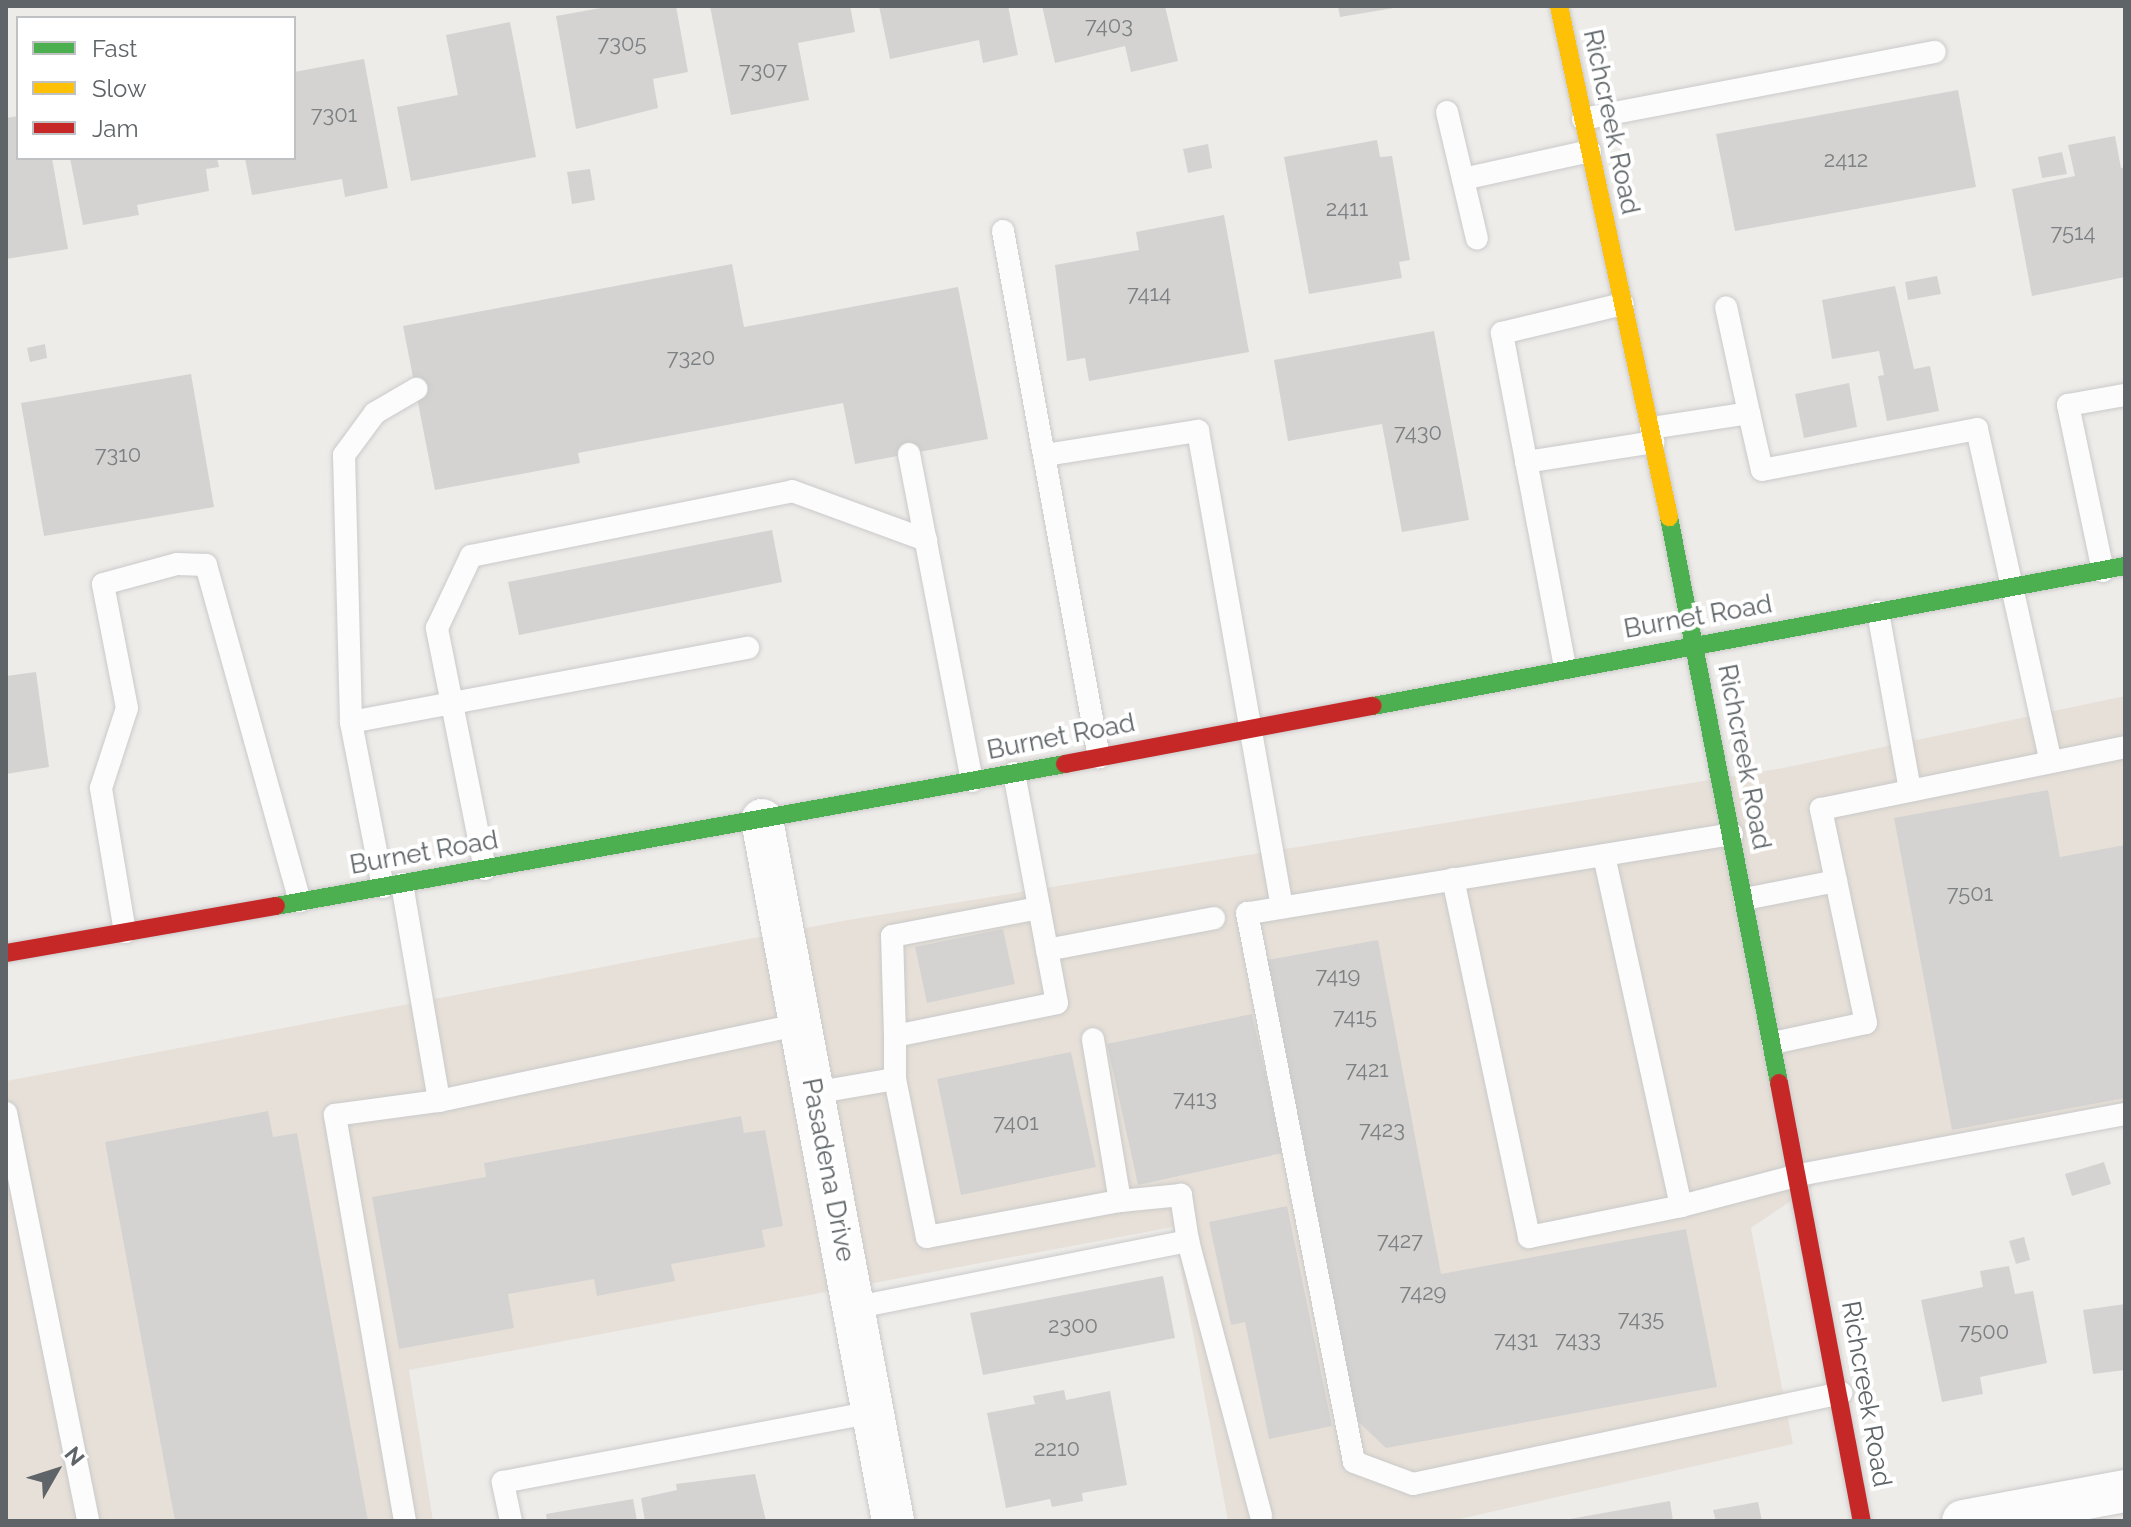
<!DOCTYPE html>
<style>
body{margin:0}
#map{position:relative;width:2131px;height:1527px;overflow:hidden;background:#eeece9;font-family:Raleway,sans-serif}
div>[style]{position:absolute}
.commercial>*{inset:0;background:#e7e0d8}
.building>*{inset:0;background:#d4d3d2}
.roads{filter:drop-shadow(0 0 2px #cacaca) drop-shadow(0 0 2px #cacaca)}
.lane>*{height:22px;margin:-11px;padding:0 11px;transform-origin:11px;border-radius:11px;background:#fcfcfc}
.street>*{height:42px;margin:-21px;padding:0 21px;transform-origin:21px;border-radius:21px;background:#fcfcfc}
.fast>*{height:18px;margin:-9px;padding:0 9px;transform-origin:9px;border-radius:9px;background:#4caf50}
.slow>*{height:18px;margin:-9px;padding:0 9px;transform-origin:9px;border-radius:9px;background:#ffc107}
.jam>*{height:18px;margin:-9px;padding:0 9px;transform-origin:9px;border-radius:9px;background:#c62828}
span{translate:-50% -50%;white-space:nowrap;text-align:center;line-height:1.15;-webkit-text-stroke:8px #fff;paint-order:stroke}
.number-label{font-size:22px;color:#7d8183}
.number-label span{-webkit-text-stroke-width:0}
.street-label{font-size:26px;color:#5e6467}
.frame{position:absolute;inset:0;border:8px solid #5e6467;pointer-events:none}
.legend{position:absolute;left:16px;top:16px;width:280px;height:144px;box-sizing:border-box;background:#fff;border:2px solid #bfc1c2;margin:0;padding:10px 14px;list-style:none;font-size:24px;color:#5e6467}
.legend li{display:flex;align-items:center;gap:16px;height:40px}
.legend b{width:40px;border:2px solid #bfc1c2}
.north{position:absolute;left:16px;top:1431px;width:80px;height:80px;-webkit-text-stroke:6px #fff;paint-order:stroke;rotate:51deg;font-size:22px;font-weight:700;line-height:32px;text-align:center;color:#5e6467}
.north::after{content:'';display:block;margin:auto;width:28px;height:36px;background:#5e6467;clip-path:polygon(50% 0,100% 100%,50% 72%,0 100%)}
</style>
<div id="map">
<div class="commercial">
<div style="clip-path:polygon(2125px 696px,2125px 1106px,1857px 1156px,1751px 1228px,1793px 1444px,1451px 1521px,1228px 1521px,1173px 1227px,409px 1370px,433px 1521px,6px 1521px,6px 1081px,842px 921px,1783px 768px)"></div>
</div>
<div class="building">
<div style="clip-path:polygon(612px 6px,676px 6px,688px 72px,653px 79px,658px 108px,576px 129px,556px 16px)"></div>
<div style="clip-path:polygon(710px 6px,850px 6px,855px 32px,798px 43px,809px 100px,731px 115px)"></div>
<div style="clip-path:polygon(879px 6px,1008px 6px,1018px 55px,983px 63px,979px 40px,890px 59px)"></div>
<div style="clip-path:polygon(1042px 6px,1165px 6px,1178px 61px,1131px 72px,1125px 46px,1055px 63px)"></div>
<div style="clip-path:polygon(1338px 6px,1394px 6px,1394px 8px,1340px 17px)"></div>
<div style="clip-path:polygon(510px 22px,536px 157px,411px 181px,397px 107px,458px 95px,446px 35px)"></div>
<div style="clip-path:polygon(364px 59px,388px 188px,345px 197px,342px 179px,252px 195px,245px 158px,294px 158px,294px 72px)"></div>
<div style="clip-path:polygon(1958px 90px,1976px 187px,1735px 231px,1716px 134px)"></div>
<div style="clip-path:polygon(18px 116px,18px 158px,52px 158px,68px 249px,6px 259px,6px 118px)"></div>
<div style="clip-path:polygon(2115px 136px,2121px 168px,2125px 167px,2125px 277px,2032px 296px,2012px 189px,2075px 176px,2068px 145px)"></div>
<div style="clip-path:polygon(1377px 140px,1380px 157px,1392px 156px,1410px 260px,1399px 262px,1402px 278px,1309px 294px,1284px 157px)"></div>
<div style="clip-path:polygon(1208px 144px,1212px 168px,1188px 173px,1183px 149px)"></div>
<div style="clip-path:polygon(2062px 152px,2067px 174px,2042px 178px,2038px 157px)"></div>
<div style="clip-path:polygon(70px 158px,217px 158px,219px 167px,206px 169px,209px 191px,137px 205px,139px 215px,83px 225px)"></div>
<div style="clip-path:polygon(590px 169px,595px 200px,572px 204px,567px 172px)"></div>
<div style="clip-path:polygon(1224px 215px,1249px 352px,1089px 381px,1085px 358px,1067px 361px,1055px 265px,1139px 250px,1136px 232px)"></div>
<div style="clip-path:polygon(732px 264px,744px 327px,958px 287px,988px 439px,855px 464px,843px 403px,578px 453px,580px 463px,435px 490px,403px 326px)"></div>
<div style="clip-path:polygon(1937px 276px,1941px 294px,1908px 300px,1905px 282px)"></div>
<div style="clip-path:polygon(1895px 286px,1914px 369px,1930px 366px,1939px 411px,1887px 421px,1878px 376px,1884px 375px,1879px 351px,1832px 359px,1822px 300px)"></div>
<div style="clip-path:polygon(1434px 331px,1469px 520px,1402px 532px,1382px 424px,1288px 441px,1274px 360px)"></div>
<div style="clip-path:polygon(45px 344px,47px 358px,30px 362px,27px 348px)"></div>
<div style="clip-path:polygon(191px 374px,214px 507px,44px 536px,21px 403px)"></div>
<div style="clip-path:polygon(1849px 383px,1857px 427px,1804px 438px,1795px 394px)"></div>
<div style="clip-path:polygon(772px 530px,782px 582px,519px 635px,508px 582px)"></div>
<div style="clip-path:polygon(36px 672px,49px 767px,6px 774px,6px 676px)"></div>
<div style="clip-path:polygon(2048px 790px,2060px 857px,2125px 845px,2125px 1098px,1952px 1130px,1894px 818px)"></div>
<div style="clip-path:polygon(1003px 929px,1015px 984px,927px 1003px,915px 947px)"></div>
<div style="clip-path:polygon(1378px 940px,1441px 1274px,1686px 1229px,1717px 1387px,1386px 1448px,1346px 1410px,1261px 961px)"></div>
<div style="clip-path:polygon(1252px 1014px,1283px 1153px,1138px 1185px,1107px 1044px)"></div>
<div style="clip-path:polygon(1071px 1052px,1096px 1167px,961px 1195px,937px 1079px)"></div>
<div style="clip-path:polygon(268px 1111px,273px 1137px,297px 1133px,368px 1521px,175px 1521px,105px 1142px)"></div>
<div style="clip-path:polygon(741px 1116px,744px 1133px,765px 1130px,783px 1226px,762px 1230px,765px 1247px,671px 1264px,675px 1281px,597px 1296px,594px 1279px,508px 1294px,514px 1328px,399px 1349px,372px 1197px,486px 1177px,484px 1163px)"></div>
<div style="clip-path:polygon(2104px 1162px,2111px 1184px,2072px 1196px,2065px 1174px)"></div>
<div style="clip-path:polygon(1287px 1206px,1332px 1426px,1269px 1439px,1245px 1322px,1231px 1325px,1209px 1222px)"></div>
<div style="clip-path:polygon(2024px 1237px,2030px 1260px,2016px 1264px,2009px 1241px)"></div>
<div style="clip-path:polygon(2009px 1266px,2015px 1294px,2033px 1291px,2047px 1363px,1980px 1377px,1983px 1394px,1942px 1402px,1921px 1300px,1983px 1287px,1980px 1271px)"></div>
<div style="clip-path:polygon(1163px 1276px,1175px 1338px,983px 1375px,970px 1313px)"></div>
<div style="clip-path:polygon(2125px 1304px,2125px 1370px,2093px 1374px,2083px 1310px)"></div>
<div style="clip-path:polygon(1064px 1390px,1066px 1400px,1110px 1391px,1127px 1485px,1082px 1493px,1083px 1501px,1052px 1507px,1050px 1499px,1006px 1508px,987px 1413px,1035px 1404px,1033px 1396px)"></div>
<div style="clip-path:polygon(755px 1474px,766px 1521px,645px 1521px,641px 1498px,677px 1490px,676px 1484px)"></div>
<div style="clip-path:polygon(633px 1499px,637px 1521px,547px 1521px,546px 1514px)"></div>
<div style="clip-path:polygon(1670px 1501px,1673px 1521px,1570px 1521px,1570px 1519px)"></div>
<div style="clip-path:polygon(1758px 1502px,1762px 1521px,1716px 1521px,1713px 1510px)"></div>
</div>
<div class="roads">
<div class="lane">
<div style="left:1447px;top:112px;width:130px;rotate:76.7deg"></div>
<div style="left:1583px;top:119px;width:358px;rotate:-10.8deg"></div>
<div style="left:1463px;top:179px;width:130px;rotate:-12.4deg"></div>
<div style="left:1003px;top:231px;width:535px;rotate:79.66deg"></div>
<div style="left:1749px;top:413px;width:58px;rotate:77.2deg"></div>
<div style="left:1762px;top:470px;width:219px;rotate:-10.8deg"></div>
<div style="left:1977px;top:429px;width:341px;rotate:77.5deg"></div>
<div style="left:1651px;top:428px;width:99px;rotate:-8.7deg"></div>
<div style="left:1749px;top:413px;width:108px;rotate:-102.2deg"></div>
<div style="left:909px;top:454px;width:333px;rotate:79.1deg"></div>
<div style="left:1046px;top:455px;width:154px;rotate:-9deg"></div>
<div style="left:1198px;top:431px;width:483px;rotate:80deg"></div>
<div style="left:1526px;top:462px;width:129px;rotate:-8.9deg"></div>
<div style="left:2103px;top:571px;width:170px;rotate:-101.9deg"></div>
<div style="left:2068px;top:405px;width:58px;rotate:-10deg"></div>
<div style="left:1878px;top:612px;width:181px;rotate:79.8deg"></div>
<div style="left:1565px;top:667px;width:340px;rotate:-100.7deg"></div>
<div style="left:1502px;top:333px;width:124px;rotate:-13.5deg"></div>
<div style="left:351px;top:722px;width:404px;rotate:-10.6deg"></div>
<div style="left:1732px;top:834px;width:491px;rotate:170.7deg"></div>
<div style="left:1247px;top:913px;width:559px;rotate:78.97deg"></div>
<div style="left:1354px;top:1462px;width:63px;rotate:20.4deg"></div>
<div style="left:1413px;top:1484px;width:438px;rotate:-12deg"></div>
<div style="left:485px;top:869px;width:246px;rotate:-101.3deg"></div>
<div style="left:437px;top:628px;width:80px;rotate:-64.7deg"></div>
<div style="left:471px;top:556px;width:328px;rotate:-11.4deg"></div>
<div style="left:792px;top:491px;width:143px;rotate:20.1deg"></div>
<div style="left:1453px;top:879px;width:366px;rotate:78deg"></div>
<div style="left:1529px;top:1237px;width:155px;rotate:-11.5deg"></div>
<div style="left:1681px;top:1206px;width:359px;rotate:-102.4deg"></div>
<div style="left:402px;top:884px;width:220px;rotate:80.3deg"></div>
<div style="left:383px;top:887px;width:168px;rotate:-101deg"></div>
<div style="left:351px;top:722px;width:267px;rotate:-91.5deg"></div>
<div style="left:344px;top:455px;width:52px;rotate:-53.6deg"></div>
<div style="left:375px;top:413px;width:48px;rotate:-30.3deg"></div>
<div style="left:1745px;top:899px;width:93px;rotate:-11.2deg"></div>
<div style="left:125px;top:932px;width:146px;rotate:-99.5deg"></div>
<div style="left:101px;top:788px;width:84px;rotate:-72deg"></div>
<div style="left:127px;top:708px;width:126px;rotate:-101deg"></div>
<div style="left:103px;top:584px;width:77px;rotate:-15.1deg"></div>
<div style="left:177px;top:564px;width:29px;rotate:2deg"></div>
<div style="left:206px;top:565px;width:349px;rotate:74.4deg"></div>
<div style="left:1047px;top:950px;width:170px;rotate:-10.8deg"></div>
<div style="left:895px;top:1036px;width:100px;rotate:-91.7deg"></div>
<div style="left:892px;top:936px;width:150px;rotate:-10.8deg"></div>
<div style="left:1773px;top:1043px;width:95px;rotate:-12.1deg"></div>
<div style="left:1866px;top:1023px;width:219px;rotate:-101.9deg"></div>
<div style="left:1821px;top:809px;width:310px;rotate:-11.5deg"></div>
<div style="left:895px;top:1079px;width:43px;rotate:-90deg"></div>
<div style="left:895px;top:1036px;width:165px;rotate:-11.5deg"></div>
<div style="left:1057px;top:1003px;width:234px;rotate:-100.6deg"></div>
<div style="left:813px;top:1093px;width:83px;rotate:-9.7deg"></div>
<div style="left:895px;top:1079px;width:161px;rotate:78.6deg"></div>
<div style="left:927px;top:1237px;width:196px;rotate:-10.6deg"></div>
<div style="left:6px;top:1113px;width:416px;rotate:78.6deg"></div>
<div style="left:1681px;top:1206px;width:122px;rotate:-14.7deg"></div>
<div style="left:1799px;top:1175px;width:332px;rotate:-10.6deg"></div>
<div style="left:1188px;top:1241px;width:284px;rotate:75.1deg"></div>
<div style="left:853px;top:1308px;width:342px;rotate:-11.3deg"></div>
<div style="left:1188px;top:1241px;width:47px;rotate:-98.7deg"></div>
<div style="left:1181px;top:1195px;width:61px;rotate:174.4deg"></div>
<div style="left:1120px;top:1201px;width:164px;rotate:-99.5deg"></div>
<div style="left:405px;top:1521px;width:412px;rotate:-99.8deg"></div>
<div style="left:335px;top:1115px;width:105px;rotate:-7.7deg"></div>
<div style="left:439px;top:1101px;width:369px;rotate:-12deg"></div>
<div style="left:511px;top:1521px;width:40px;rotate:-102deg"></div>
<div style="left:503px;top:1482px;width:376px;rotate:-10.7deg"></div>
</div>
<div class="street">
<div style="left:762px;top:820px;width:713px;rotate:79.41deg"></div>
<div style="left:1963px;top:1521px;width:165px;rotate:-10.5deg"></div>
</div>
<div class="fast">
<div style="left:1669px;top:517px;width:577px;rotate:79deg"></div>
<div style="left:1373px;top:706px;width:765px;rotate:-10.55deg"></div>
<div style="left:276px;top:906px;width:802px;rotate:-10.2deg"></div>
</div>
<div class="slow">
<div style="left:1559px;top:6px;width:523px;rotate:77.85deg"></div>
</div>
<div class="jam">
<div style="left:1065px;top:764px;width:313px;rotate:-10.7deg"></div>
<div style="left:6px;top:953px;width:274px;rotate:-9.9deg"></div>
<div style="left:1779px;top:1083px;width:446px;rotate:79.3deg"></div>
</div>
</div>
<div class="number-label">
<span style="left:1109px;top:26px">7403</span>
<span style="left:622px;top:44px">7305</span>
<span style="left:763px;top:71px">7307</span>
<span style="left:334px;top:115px">7301</span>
<span style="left:1846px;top:160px">2412</span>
<span style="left:1347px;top:209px">2411</span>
<span style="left:2073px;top:233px">7514</span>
<span style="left:1149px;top:294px">7414</span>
<span style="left:691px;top:358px">7320</span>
<span style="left:1418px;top:433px">7430</span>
<span style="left:118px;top:455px">7310</span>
<span style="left:1970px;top:894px">7501</span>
<span style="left:1338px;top:976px">7419</span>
<span style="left:1355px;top:1017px">7415</span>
<span style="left:1367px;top:1070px">7421</span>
<span style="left:1195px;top:1099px">7413</span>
<span style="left:1016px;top:1123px">7401</span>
<span style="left:1382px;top:1130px">7423</span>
<span style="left:1400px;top:1241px">7427</span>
<span style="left:1423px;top:1293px">7429</span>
<span style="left:1641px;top:1319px">7435</span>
<span style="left:1073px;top:1326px">2300</span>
<span style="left:1984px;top:1332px">7500</span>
<span style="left:1516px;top:1340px">7431</span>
<span style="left:1578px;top:1340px">7433</span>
<span style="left:1057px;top:1449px">2210</span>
</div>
<div class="street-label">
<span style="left:1611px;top:122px;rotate:78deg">Richcreek Road</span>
<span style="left:1698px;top:617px;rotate:-10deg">Burnet Road</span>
<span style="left:1061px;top:737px;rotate:-11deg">Burnet Road</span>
<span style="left:1744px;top:757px;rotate:79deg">Richcreek Road</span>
<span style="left:424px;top:853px;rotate:-10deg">Burnet Road</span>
<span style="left:828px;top:1170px;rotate:79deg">Pasadena Drive</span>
<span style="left:1866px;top:1394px;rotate:80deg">Richcreek Road</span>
</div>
<div class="frame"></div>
<ul class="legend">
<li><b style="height:10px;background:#4caf50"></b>Fast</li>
<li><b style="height:10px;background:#ffc107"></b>Slow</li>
<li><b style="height:10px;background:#c62828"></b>Jam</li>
</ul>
<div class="north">N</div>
</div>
